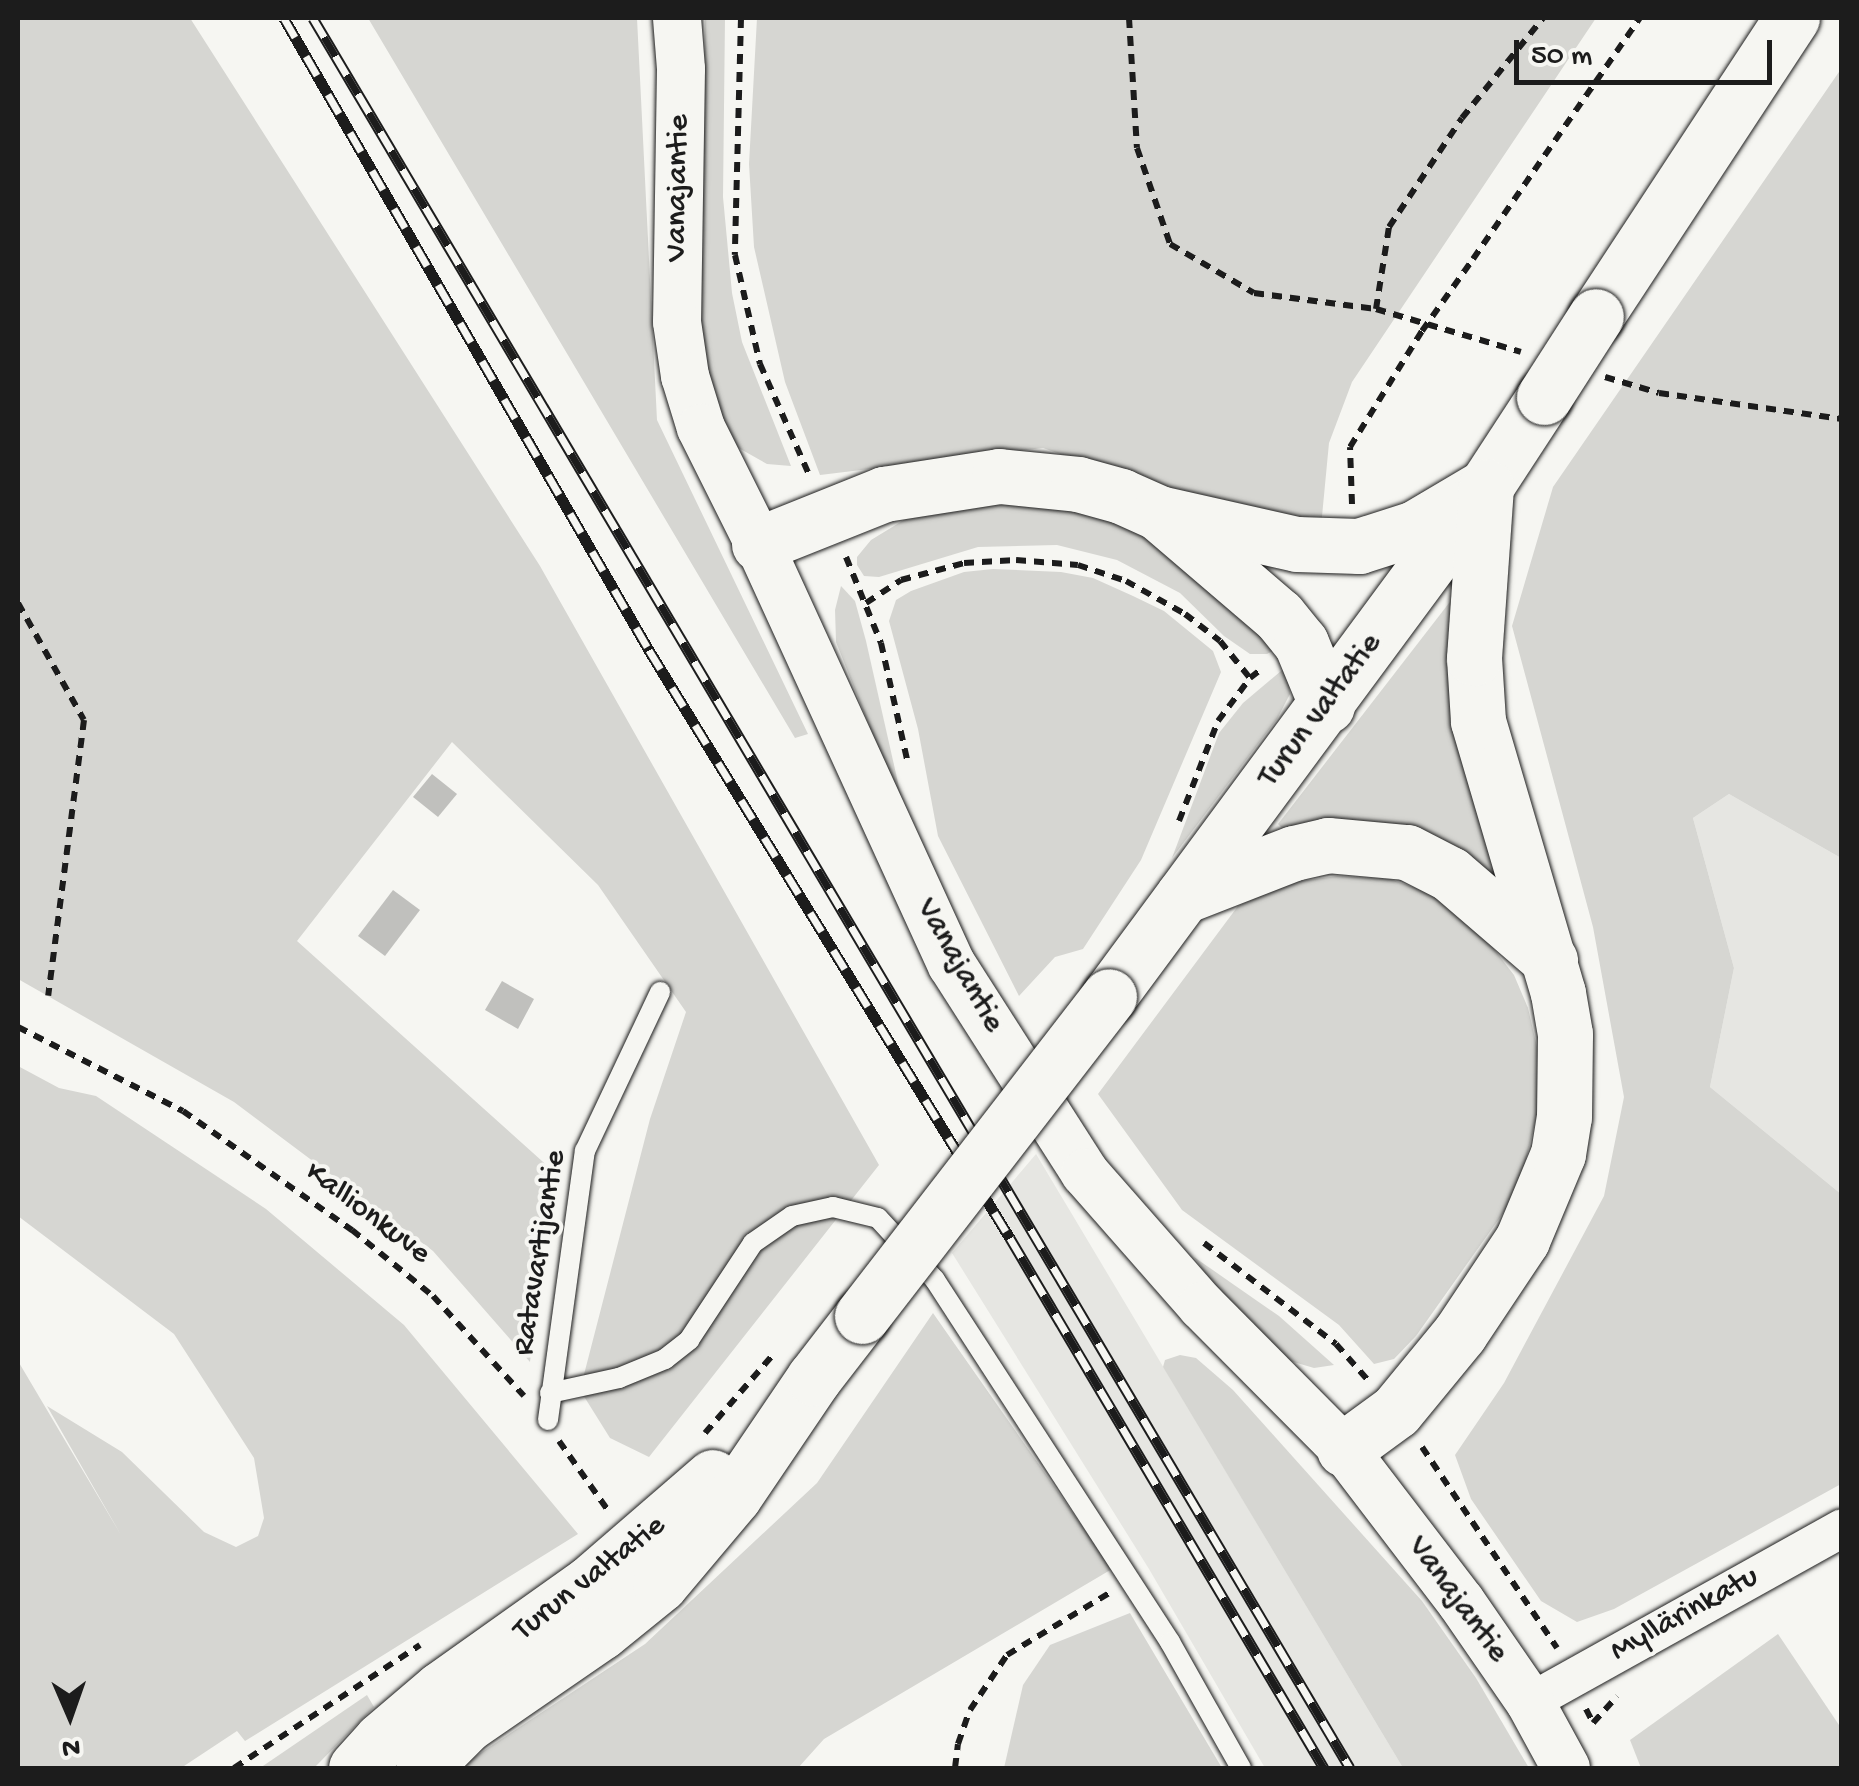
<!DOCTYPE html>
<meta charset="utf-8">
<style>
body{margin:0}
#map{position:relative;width:1859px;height:1786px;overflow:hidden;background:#f6f6f2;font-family:"Gochi Hand",sans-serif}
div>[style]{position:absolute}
.built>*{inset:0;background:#e6e6e2}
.green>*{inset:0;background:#d6d6d2}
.building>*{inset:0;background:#c0c0bd}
.path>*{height:6px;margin-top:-3px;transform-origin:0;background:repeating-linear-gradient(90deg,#1c1c1c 0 10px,transparent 0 18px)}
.roads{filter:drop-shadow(0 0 2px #1c1c1c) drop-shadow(0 0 2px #1c1c1c)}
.service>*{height:20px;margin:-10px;padding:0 10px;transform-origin:10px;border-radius:10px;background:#f6f6f2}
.minor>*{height:38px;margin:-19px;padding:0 19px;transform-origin:19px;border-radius:19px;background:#f6f6f2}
.tertiary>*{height:48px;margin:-24px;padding:0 24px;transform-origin:24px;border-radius:24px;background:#f6f6f2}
.trunk>*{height:55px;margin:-27.5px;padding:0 27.5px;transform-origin:27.5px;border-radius:27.5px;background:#f6f6f2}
.rail>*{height:11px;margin-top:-5.5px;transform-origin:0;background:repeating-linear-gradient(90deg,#f6f6f2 0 22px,#1c1c1c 0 44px);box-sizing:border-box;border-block:2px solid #1c1c1c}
.path-bridge>*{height:6px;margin-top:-3px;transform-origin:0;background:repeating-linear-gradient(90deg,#1c1c1c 0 10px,transparent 0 18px)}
.bridges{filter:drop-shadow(0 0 2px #1c1c1c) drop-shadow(0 0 2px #1c1c1c)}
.trunk-bridge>*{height:55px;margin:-27.5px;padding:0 27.5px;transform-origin:27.5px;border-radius:27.5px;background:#f6f6f2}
span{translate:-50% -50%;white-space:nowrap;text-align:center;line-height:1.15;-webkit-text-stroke:8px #f6f6f2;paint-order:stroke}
.street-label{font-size:32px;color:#1c1c1c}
.frame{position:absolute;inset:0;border:20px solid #1c1c1c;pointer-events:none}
.north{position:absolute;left:20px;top:1666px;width:100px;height:100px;-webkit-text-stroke:8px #f6f6f2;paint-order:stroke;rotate:178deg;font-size:28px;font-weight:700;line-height:40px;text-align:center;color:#1c1c1c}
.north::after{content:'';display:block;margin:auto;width:35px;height:45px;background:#1c1c1c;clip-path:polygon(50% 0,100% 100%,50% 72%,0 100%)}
.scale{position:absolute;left:1514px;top:40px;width:258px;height:45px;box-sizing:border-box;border:5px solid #1c1c1c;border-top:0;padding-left:12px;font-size:30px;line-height:35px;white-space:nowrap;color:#1c1c1c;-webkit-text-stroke:8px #f6f6f2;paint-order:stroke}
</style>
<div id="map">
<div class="built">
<div style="clip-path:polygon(1729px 794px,1841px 858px,1841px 1194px,1710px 1087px,1734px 968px,1693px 818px)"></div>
<div style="clip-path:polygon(1036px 1154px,1403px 1768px,1265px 1768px,1149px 1569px,952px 1253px)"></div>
</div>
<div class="green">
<div style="clip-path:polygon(18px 18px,190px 18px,540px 566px,879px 1165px,649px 1457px,610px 1438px,580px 1390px,650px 1119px,686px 1012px,598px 885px,452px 742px,297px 941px,552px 1170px,530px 1362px,433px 1251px,234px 1102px,18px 979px)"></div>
<div style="clip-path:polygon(368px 18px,637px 18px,657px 420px,808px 734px,795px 738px)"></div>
<div style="clip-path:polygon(705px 18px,725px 18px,723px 197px,732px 293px,742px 342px,791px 466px,767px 464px,728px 442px,701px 366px)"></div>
<div style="clip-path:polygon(757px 18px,1596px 18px,1352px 382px,1329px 443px,1321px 527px,1232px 514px,1043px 448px,820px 475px,785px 382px,754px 247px,749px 164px)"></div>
<div style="clip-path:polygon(1841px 69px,1841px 858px,1729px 794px,1693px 818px,1734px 968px,1710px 1087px,1841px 1194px,1841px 1484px,1614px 1609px,1577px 1622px,1541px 1601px,1471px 1499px,1455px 1455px,1504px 1383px,1604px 1196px,1624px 1097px,1593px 927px,1512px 626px,1553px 487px)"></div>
<div style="clip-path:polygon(1016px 497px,1127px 521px,1280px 647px,1267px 654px,1250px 654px,1224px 636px,1180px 593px,1117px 560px,1057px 545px,978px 547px,879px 577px,864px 576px,857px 565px,857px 557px,871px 540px,917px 512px)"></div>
<div style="clip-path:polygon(993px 569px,1061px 572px,1093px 578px,1133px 596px,1164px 611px,1213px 651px,1221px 672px,1141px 860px,1083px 949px,1055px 957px,1019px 996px,938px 836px,918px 729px,889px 621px,896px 600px,911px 591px,964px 572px)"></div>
<div style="clip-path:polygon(841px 586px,855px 601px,866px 641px,906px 818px,836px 642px,835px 610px)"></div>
<div style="clip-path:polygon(1456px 594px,1512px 894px,1285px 831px,1278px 824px)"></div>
<div style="clip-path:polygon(1287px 666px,1290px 694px,1277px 719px,1172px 858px,1219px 733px,1243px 703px)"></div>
<div style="clip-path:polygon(1337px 876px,1390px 879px,1427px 892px,1472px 921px,1514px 975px,1528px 1008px,1540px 1060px,1538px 1110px,1518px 1192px,1416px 1336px,1394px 1359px,1374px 1364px,1339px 1325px,1182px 1210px,1098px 1094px,1238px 906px,1287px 883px)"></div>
<div style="clip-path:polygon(18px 1066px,59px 1088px,96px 1096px,266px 1209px,404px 1325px,578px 1534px,245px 1741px,237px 1731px,181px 1768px,18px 1768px,18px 1361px,121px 1535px,47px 1406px,122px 1452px,204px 1532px,236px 1547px,258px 1536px,264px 1518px,254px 1458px,174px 1334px,18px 1216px)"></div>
<div style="clip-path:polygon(1194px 1257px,1279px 1316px,1334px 1365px,1314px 1368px,1287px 1360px,1229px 1308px)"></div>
<div style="clip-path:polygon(933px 1313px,1112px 1569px,824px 1739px,798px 1768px,458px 1768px,645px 1644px,817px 1483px)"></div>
<div style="clip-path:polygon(1180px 1355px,1196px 1358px,1233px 1390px,1422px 1601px,1476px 1678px,1529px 1768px,1403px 1768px,1163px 1367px,1165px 1360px)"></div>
<div style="clip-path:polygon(1130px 1613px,1222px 1768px,1004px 1768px,1023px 1685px,1050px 1645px)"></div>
<div style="clip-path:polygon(1778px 1634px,1841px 1728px,1841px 1768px,1641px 1768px,1630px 1740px)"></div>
<div style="clip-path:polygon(367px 1695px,374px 1707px,314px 1768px,260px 1768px)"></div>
</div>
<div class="building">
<div style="clip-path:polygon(432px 774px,457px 794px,438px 817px,413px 797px)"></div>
<div style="clip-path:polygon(393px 890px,420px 910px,385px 956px,358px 936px)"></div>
<div style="clip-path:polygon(502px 981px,534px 999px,518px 1029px,485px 1010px)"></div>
</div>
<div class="path">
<div style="left:741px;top:18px;width:237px;rotate:91.5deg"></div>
<div style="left:735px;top:255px;width:112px;rotate:77.1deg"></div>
<div style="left:760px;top:364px;width:124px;rotate:66.1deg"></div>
<div style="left:1129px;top:18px;width:130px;rotate:86.5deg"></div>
<div style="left:1137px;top:148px;width:102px;rotate:71deg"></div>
<div style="left:1170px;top:244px;width:97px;rotate:30.3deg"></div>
<div style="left:1254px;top:293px;width:123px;rotate:7.5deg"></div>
<div style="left:1376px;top:309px;width:151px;rotate:16.5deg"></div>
<div style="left:1473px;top:259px;width:293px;rotate:-55.3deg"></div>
<div style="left:1376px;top:309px;width:83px;rotate:-81deg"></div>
<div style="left:1389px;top:227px;width:131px;rotate:-56.2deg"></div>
<div style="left:1462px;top:118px;width:129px;rotate:-51deg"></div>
<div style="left:1605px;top:377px;width:56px;rotate:16.5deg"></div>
<div style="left:1659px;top:393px;width:185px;rotate:8.1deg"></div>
<div style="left:1352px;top:504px;width:57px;rotate:-92deg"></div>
<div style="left:1350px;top:447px;width:137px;rotate:-58.2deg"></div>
<div style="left:846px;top:557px;width:93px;rotate:67.9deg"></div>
<div style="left:881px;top:643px;width:124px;rotate:77.4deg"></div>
<div style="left:18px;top:603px;width:134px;rotate:60.6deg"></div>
<div style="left:84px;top:720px;width:278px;rotate:97.4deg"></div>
<div style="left:866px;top:603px;width:42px;rotate:-33.3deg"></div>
<div style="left:901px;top:580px;width:65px;rotate:-15.1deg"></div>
<div style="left:964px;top:563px;width:52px;rotate:-3.3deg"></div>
<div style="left:1016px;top:560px;width:62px;rotate:4.6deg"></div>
<div style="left:1078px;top:565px;width:51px;rotate:18.4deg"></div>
<div style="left:1126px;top:581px;width:68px;rotate:29.2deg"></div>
<div style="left:1185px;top:614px;width:44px;rotate:37.6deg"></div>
<div style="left:1220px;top:641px;width:48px;rotate:51deg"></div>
<div style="left:1179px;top:821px;width:107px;rotate:-68.7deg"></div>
<div style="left:1218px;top:721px;width:54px;rotate:-53.3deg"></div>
<div style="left:1250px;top:678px;width:16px;rotate:-38deg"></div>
<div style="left:18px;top:1027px;width:185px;rotate:27deg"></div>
<div style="left:183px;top:1111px;width:207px;rotate:35.2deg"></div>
<div style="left:352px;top:1230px;width:104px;rotate:39.2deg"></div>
<div style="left:433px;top:1296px;width:135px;rotate:47.7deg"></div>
<div style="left:1204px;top:1243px;width:166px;rotate:37.4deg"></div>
<div style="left:1336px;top:1344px;width:47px;rotate:48.5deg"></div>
<div style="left:705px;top:1433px;width:102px;rotate:-49deg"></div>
<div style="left:559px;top:1441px;width:87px;rotate:54.8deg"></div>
<div style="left:1422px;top:1447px;width:242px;rotate:56.1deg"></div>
<div style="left:1586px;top:1709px;width:16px;rotate:63deg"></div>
<div style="left:1593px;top:1723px;width:36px;rotate:-48deg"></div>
<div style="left:234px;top:1768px;width:223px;rotate:-33.5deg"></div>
<div style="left:955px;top:1768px;width:24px;rotate:-83deg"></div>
<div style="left:958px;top:1744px;width:36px;rotate:-71deg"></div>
<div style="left:970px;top:1710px;width:66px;rotate:-56.1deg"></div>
<div style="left:1007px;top:1655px;width:122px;rotate:-31.2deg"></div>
</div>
<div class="roads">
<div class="service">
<div style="left:550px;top:1393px;width:71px;rotate:-12.3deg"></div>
<div style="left:619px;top:1378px;width:50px;rotate:-22.4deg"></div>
<div style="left:665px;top:1359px;width:31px;rotate:-38deg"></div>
<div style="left:689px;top:1340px;width:116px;rotate:-56.6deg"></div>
<div style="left:753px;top:1243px;width:47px;rotate:-34.7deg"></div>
<div style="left:792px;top:1216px;width:42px;rotate:-12.4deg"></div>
<div style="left:833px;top:1207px;width:46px;rotate:13.7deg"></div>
<div style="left:878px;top:1218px;width:84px;rotate:47.4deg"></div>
<div style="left:935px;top:1280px;width:432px;rotate:57deg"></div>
<div style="left:1170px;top:1642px;width:145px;rotate:60.6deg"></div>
<div style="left:548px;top:1420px;width:272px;rotate:-82.2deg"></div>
<div style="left:585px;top:1151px;width:176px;rotate:-64.7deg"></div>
</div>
<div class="minor">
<div style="left:1530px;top:1702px;width:357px;rotate:-29.1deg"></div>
</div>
<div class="tertiary">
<div style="left:677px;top:18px;width:51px;rotate:85.5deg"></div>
<div style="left:681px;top:69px;width:253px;rotate:90.9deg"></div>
<div style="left:677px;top:322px;width:55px;rotate:81.6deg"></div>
<div style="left:685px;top:376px;width:54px;rotate:72.9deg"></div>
<div style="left:701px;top:428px;width:130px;rotate:63.4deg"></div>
<div style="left:759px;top:544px;width:463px;rotate:65.4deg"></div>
<div style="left:952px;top:965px;width:247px;rotate:57.4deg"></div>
<div style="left:1085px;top:1173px;width:177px;rotate:48.7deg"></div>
<div style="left:1202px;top:1306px;width:202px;rotate:45.2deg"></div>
<div style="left:1344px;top:1449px;width:193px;rotate:52.6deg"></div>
<div style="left:1461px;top:1602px;width:121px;rotate:55.4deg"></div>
<div style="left:1530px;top:1702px;width:75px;rotate:61.4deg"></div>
</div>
<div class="trunk">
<div style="left:1596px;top:316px;width:357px;rotate:-56.7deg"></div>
<div style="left:1161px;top:515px;width:155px;rotate:40.6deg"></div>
<div style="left:1279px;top:616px;width:35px;rotate:51deg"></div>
<div style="left:1301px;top:643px;width:68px;rotate:67.6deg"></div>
<div style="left:759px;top:544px;width:135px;rotate:-21.8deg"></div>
<div style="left:884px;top:494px;width:116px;rotate:-8.9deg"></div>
<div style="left:999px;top:476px;width:79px;rotate:5.8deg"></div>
<div style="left:1078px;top:484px;width:45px;rotate:15.6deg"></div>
<div style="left:1121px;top:496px;width:42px;rotate:24.1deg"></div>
<div style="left:1159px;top:513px;width:141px;rotate:12.7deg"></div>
<div style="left:1297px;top:544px;width:62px;rotate:1.8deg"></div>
<div style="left:1359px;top:546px;width:59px;rotate:-17.8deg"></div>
<div style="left:1415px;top:528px;width:82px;rotate:-30.6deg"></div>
<div style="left:1183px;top:896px;width:119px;rotate:-21.2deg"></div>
<div style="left:1294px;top:853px;width:35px;rotate:-13deg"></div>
<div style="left:1328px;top:845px;width:79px;rotate:5.1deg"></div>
<div style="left:1407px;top:852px;width:48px;rotate:27.1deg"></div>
<div style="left:1450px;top:874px;width:132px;rotate:40.7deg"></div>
<div style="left:1109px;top:996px;width:634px;rotate:-53.53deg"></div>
<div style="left:1486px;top:486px;width:106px;rotate:-56.9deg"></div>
<div style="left:1344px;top:1449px;width:64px;rotate:-36.2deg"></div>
<div style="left:1396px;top:1411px;width:101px;rotate:-50.6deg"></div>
<div style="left:1460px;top:1333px;width:112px;rotate:-56.3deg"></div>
<div style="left:1522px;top:1240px;width:93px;rotate:-67.3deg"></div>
<div style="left:1558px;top:1154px;width:37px;rotate:-81deg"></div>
<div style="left:1564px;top:1117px;width:83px;rotate:-89.3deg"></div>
<div style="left:1565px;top:1034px;width:42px;rotate:-99.7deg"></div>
<div style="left:1558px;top:993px;width:284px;rotate:-106.4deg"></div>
<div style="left:1478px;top:721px;width:63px;rotate:-93.6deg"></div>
<div style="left:1474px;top:658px;width:172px;rotate:-86deg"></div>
<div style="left:356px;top:1768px;width:38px;rotate:-48deg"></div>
<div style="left:381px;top:1740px;width:79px;rotate:-40.4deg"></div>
<div style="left:441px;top:1689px;width:183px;rotate:-35.4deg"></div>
<div style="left:590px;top:1583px;width:162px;rotate:-40.8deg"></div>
<div style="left:423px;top:1768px;width:62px;rotate:-45deg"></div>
<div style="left:467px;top:1724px;width:163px;rotate:-34.5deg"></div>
<div style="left:601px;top:1632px;width:76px;rotate:-39.1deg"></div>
<div style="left:660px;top:1584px;width:115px;rotate:-49.9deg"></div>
<div style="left:734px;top:1496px;width:143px;rotate:-55.9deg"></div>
<div style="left:814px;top:1378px;width:78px;rotate:-52.3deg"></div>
</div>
</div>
<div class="rail">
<div style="left:284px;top:18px;width:730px;rotate:59.99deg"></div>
<div style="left:649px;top:650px;width:690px;rotate:58.45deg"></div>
<div style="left:1010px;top:1238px;width:616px;rotate:59.36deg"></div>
<div style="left:313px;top:18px;width:2034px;rotate:59.35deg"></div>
</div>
<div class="path-bridge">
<div style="left:1422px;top:331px;width:88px;rotate:-54.7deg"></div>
</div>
<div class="bridges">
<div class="trunk-bridge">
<div style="left:1544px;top:397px;width:96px;rotate:-57.3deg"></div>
<div style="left:862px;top:1316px;width:404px;rotate:-52.3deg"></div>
</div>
</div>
<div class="street-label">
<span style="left:679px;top:188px;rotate:-89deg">Vanajantie</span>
<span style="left:1321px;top:711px;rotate:-53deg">Turun valtatie</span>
<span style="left:959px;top:966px;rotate:61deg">Vanajantie</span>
<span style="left:367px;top:1214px;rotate:37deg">Kallionkuve</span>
<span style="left:541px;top:1253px;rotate:-81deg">Ratavartijantie</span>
<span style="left:590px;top:1579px;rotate:-38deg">Turun valtatie</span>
<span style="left:1457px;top:1600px;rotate:54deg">Vanajantie</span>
<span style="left:1685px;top:1615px;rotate:-29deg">Myllärinkatu</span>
</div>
<div class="frame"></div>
<div class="north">N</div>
<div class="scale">50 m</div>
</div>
